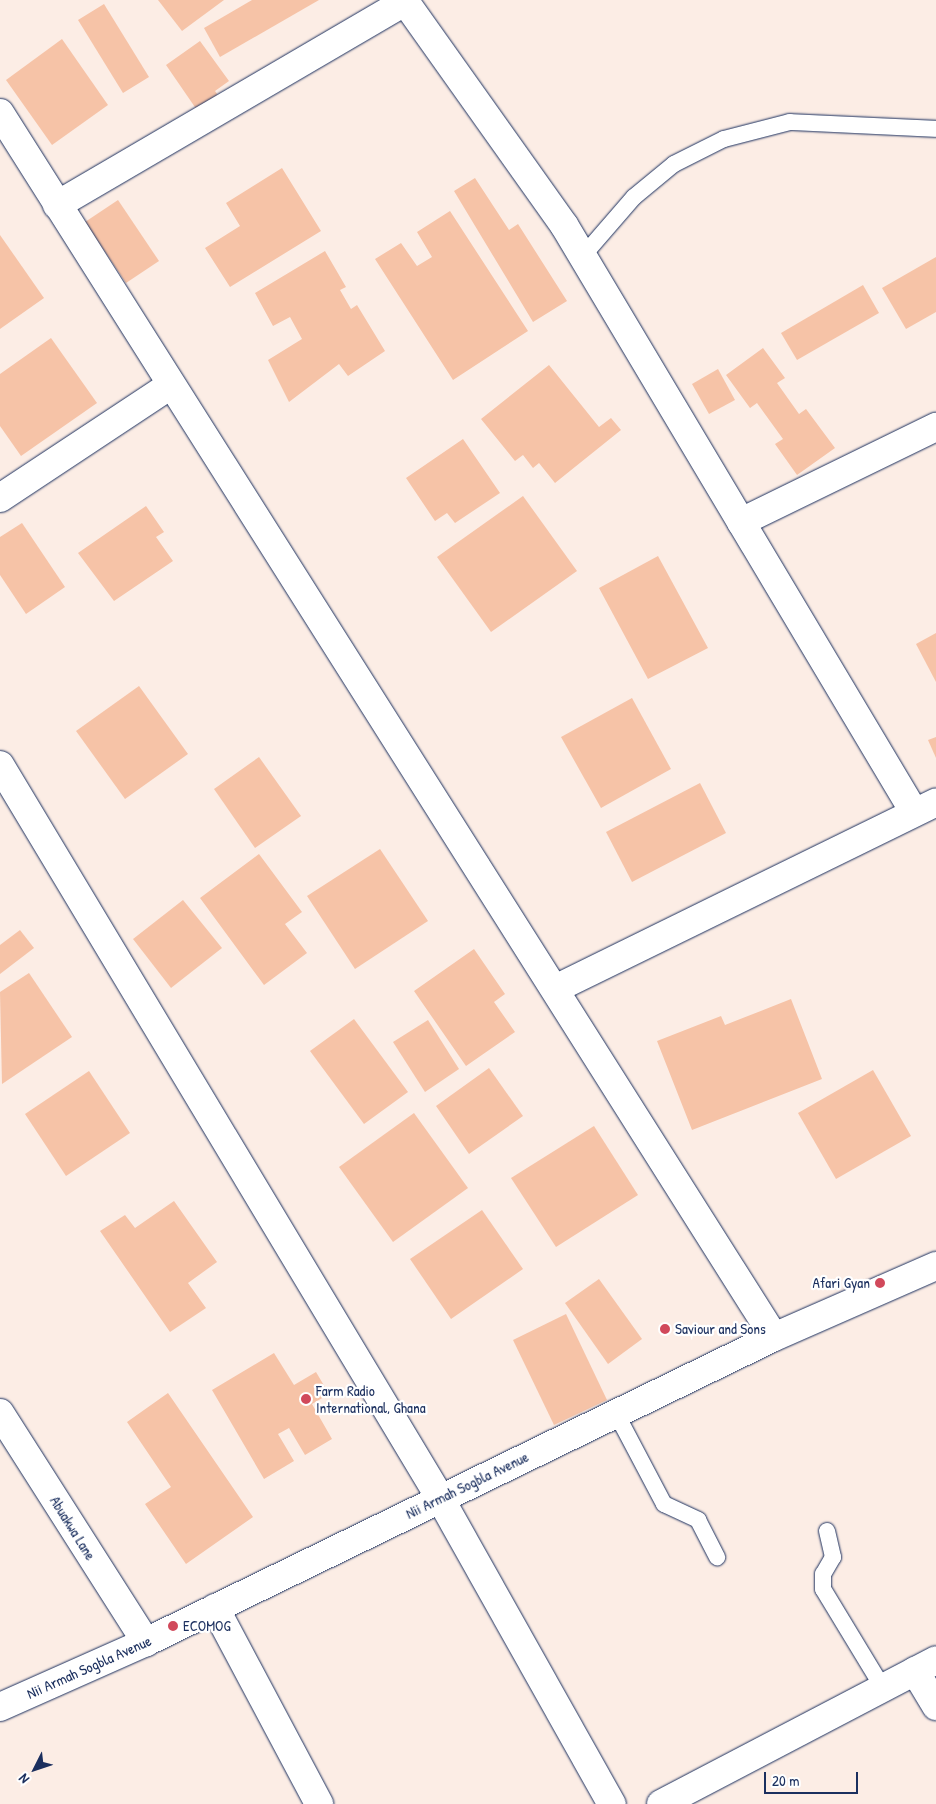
<!DOCTYPE html>
<style>
body{margin:0}
#map{position:relative;width:936px;height:1804px;overflow:hidden;background:#fcede5;font-family:"Patrick Hand",sans-serif}
div>[style]{position:absolute}
.building>*{inset:0;background:#f6c3a7}
.roads{filter:drop-shadow(0 0 1px #1b2f5e) drop-shadow(0 0 1px #1b2f5e)}
.service>*{height:16px;margin:-8px;padding:0 8px;transform-origin:8px;border-radius:8px;background:#fff}
.minor>*{height:28px;margin:-14px;padding:0 14px;transform-origin:14px;border-radius:14px;background:#fff}
.dots>*{width:14px;height:14px;translate:-50% -50%;box-sizing:border-box;border:2px solid #fff;border-radius:50%}
span{translate:-50% -50%;white-space:nowrap;text-align:center;line-height:1.15;-webkit-text-stroke:4.5px #fff;paint-order:stroke}
.poi-label{font-size:15px;color:#1b2f5e}
.right{translate:-100% -50%;text-align:right}
.left{translate:0 -50%;text-align:left}
.street-label{font-size:15px;color:#1b2f5e}
.north{position:absolute;left:10px;top:1744px;width:50px;height:50px;-webkit-text-stroke:4px #fff;paint-order:stroke;rotate:229deg;font-size:14px;font-weight:700;line-height:20px;text-align:center;color:#1b2f5e}
.north::after{content:'';display:block;margin:auto;width:18px;height:22px;background:#1b2f5e;clip-path:polygon(50% 0,100% 100%,50% 72%,0 100%)}
.scale{position:absolute;left:764px;top:1772px;width:94px;height:22px;box-sizing:border-box;border:2px solid #1b2f5e;border-top:0;padding-left:6px;font-size:15px;line-height:18px;white-space:nowrap;color:#1b2f5e;-webkit-text-stroke:4px #fff;paint-order:stroke}
</style>
<div id="map">
<div class="building">
<div style="clip-path:polygon(158px 0,224px 0,182px 31px)"></div>
<div style="clip-path:polygon(252px 0,319px 0,220px 57px,204px 28px)"></div>
<div style="clip-path:polygon(104px 4px,149px 77px,123px 93px,78px 20px)"></div>
<div style="clip-path:polygon(62px 39px,108px 105px,52px 145px,6px 80px)"></div>
<div style="clip-path:polygon(200px 41px,229px 81px,215px 91px,220px 98px,199px 113px,166px 65px)"></div>
<div style="clip-path:polygon(282px 168px,321px 231px,230px 287px,205px 248px,240px 226px,226px 203px)"></div>
<div style="clip-path:polygon(475px 178px,509px 230px,518px 224px,567px 301px,533px 322px,454px 191px)"></div>
<div style="clip-path:polygon(118px 200px,159px 261px,126px 283px,85px 222px)"></div>
<div style="clip-path:polygon(450px 211px,528px 331px,453px 380px,375px 259px,401px 243px,417px 266px,432px 257px,417px 232px)"></div>
<div style="clip-path:polygon(0 235px,44px 298px,0 329px)"></div>
<div style="clip-path:polygon(325px 251px,346px 287px,340px 290px,351px 309px,357px 305px,385px 351px,348px 376px,339px 364px,289px 402px,268px 360px,302px 339px,290px 317px,273px 326px,255px 293px)"></div>
<div style="clip-path:polygon(936px 257px,936px 312px,906px 329px,882px 288px)"></div>
<div style="clip-path:polygon(863px 285px,879px 313px,797px 360px,781px 333px)"></div>
<div style="clip-path:polygon(51px 338px,97px 403px,21px 456px,0 426px,0 374px)"></div>
<div style="clip-path:polygon(763px 348px,785px 378px,777px 383px,799px 414px,806px 409px,835px 448px,797px 475px,775px 444px,783px 439px,757px 403px,750px 408px,726px 375px)"></div>
<div style="clip-path:polygon(549px 365px,599px 427px,611px 418px,621px 430px,555px 483px,539px 463px,533px 468px,523px 455px,515px 461px,481px 419px)"></div>
<div style="clip-path:polygon(718px 369px,735px 400px,709px 414px,692px 384px)"></div>
<div style="clip-path:polygon(463px 439px,500px 493px,455px 523px,447px 513px,435px 521px,406px 478px)"></div>
<div style="clip-path:polygon(523px 496px,577px 571px,491px 632px,437px 557px)"></div>
<div style="clip-path:polygon(146px 506px,164px 532px,156px 537px,173px 561px,114px 601px,78px 553px)"></div>
<div style="clip-path:polygon(22px 523px,65px 587px,26px 614px,0 575px,0 537px)"></div>
<div style="clip-path:polygon(658px 556px,708px 648px,648px 679px,599px 588px)"></div>
<div style="clip-path:polygon(936px 633px,936px 682px,916px 644px)"></div>
<div style="clip-path:polygon(139px 686px,188px 754px,125px 799px,76px 731px)"></div>
<div style="clip-path:polygon(632px 698px,671px 769px,601px 808px,561px 737px)"></div>
<div style="clip-path:polygon(936px 737px,936px 758px,928px 740px)"></div>
<div style="clip-path:polygon(259px 757px,301px 816px,255px 848px,214px 789px)"></div>
<div style="clip-path:polygon(700px 783px,726px 833px,632px 882px,606px 832px)"></div>
<div style="clip-path:polygon(380px 849px,428px 921px,355px 969px,307px 896px)"></div>
<div style="clip-path:polygon(259px 854px,302px 912px,285px 924px,307px 953px,264px 985px,200px 898px)"></div>
<div style="clip-path:polygon(183px 900px,222px 948px,171px 988px,133px 939px)"></div>
<div style="clip-path:polygon(20px 930px,34px 948px,0 974px,0 945px)"></div>
<div style="clip-path:polygon(474px 949px,505px 994px,494px 1002px,515px 1032px,466px 1066px,414px 991px)"></div>
<div style="clip-path:polygon(29px 973px,72px 1037px,2px 1084px,0 992px)"></div>
<div style="clip-path:polygon(791px 999px,822px 1079px,692px 1130px,657px 1041px,721px 1016px,725px 1025px)"></div>
<div style="clip-path:polygon(354px 1019px,408px 1092px,364px 1124px,310px 1051px)"></div>
<div style="clip-path:polygon(428px 1020px,459px 1069px,425px 1092px,393px 1042px)"></div>
<div style="clip-path:polygon(489px 1068px,523px 1116px,469px 1154px,436px 1106px)"></div>
<div style="clip-path:polygon(873px 1070px,911px 1136px,836px 1179px,798px 1113px)"></div>
<div style="clip-path:polygon(89px 1071px,130px 1133px,66px 1176px,25px 1114px)"></div>
<div style="clip-path:polygon(414px 1113px,468px 1188px,393px 1242px,339px 1167px)"></div>
<div style="clip-path:polygon(594px 1126px,638px 1195px,556px 1247px,511px 1178px)"></div>
<div style="clip-path:polygon(174px 1201px,217px 1262px,188px 1283px,206px 1308px,170px 1332px,100px 1231px,125px 1215px,135px 1228px)"></div>
<div style="clip-path:polygon(482px 1210px,523px 1269px,451px 1319px,410px 1259px)"></div>
<div style="clip-path:polygon(599px 1279px,642px 1339px,608px 1364px,565px 1303px)"></div>
<div style="clip-path:polygon(566px 1314px,607px 1400px,554px 1425px,513px 1340px)"></div>
<div style="clip-path:polygon(274px 1353px,294px 1385px,316px 1372px,329px 1394px,312px 1404px,332px 1439px,305px 1455px,289px 1428px,278px 1434px,294px 1461px,264px 1479px,212px 1390px)"></div>
<div style="clip-path:polygon(168px 1393px,253px 1517px,186px 1564px,145px 1504px,171px 1487px,127px 1422px)"></div>
</div>
<div class="roads">
<div class="service">
<div style="left:582px;top:257px;width:79px;rotate:-49.1deg"></div>
<div style="left:634px;top:197px;width:52px;rotate:-39.5deg"></div>
<div style="left:674px;top:164px;width:56px;rotate:-26.6deg"></div>
<div style="left:724px;top:139px;width:68px;rotate:-14.4deg"></div>
<div style="left:790px;top:122px;width:146px;rotate:2.7deg"></div>
<div style="left:616px;top:1413px;width:103px;rotate:62.2deg"></div>
<div style="left:664px;top:1504px;width:38px;rotate:25deg"></div>
<div style="left:698px;top:1520px;width:42px;rotate:62.8deg"></div>
<div style="left:827px;top:1531px;width:27px;rotate:77deg"></div>
<div style="left:833px;top:1557px;width:20px;rotate:120deg"></div>
<div style="left:823px;top:1574px;width:15px;rotate:90deg"></div>
<div style="left:823px;top:1589px;width:116px;rotate:58.8deg"></div>
</div>
<div class="minor">
<div style="left:404px;top:0;width:276px;rotate:54.6deg"></div>
<div style="left:564px;top:225px;width:683px;rotate:59.19deg"></div>
<div style="left:0;top:113px;width:1448px;rotate:57.69deg"></div>
<div style="left:57px;top:205px;width:403px;rotate:-30.3deg"></div>
<div style="left:0;top:498px;width:205px;rotate:-33.5deg"></div>
<div style="left:741px;top:522px;width:217px;rotate:-26deg"></div>
<div style="left:0;top:765px;width:855px;rotate:59.02deg"></div>
<div style="left:440px;top:1498px;width:351px;rotate:60.7deg"></div>
<div style="left:555px;top:989px;width:424px;rotate:-26.1deg"></div>
<div style="left:0;top:1413px;width:272px;rotate:57.5deg"></div>
<div style="left:215px;top:1608px;width:222px;rotate:62deg"></div>
<div style="left:915px;top:1671px;width:41px;rotate:59deg"></div>
<div style="left:0;top:1707px;width:160px;rotate:-24deg"></div>
<div style="left:146px;top:1642px;width:698px;rotate:-25.9deg"></div>
<div style="left:774px;top:1337px;width:177px;rotate:-23.7deg"></div>
<div style="left:661px;top:1804px;width:310px;rotate:-27.6deg"></div>
</div>
</div>
<div class="dots">
<div style="left:880px;top:1283px;background:#d1495b"></div>
<div style="left:665px;top:1329px;background:#d1495b"></div>
<div style="left:306px;top:1399px;background:#d1495b"></div>
<div style="left:173px;top:1626px;background:#d1495b"></div>
</div>
<div class="poi-label">
<span class="right" style="left:870px;top:1283px">Afari Gyan</span>
<span class="left" style="left:675px;top:1329px">Saviour and Sons</span>
<span class="left" style="left:316px;top:1399px">Farm Radio<br>International, Ghana</span>
<span class="left" style="left:183px;top:1626px">ECOMOG</span>
</div>
<div class="street-label">
<span style="left:467px;top:1485px;rotate:-26deg">Nii Armah Sogbla Avenue</span>
<span style="left:73px;top:1528px;rotate:58deg">Abuakwa Lane</span>
<span style="left:89px;top:1667px;rotate:-24deg">Nii Armah Sogbla Avenue</span>
</div>
<div class="north">N</div>
<div class="scale">20 m</div>
</div>
